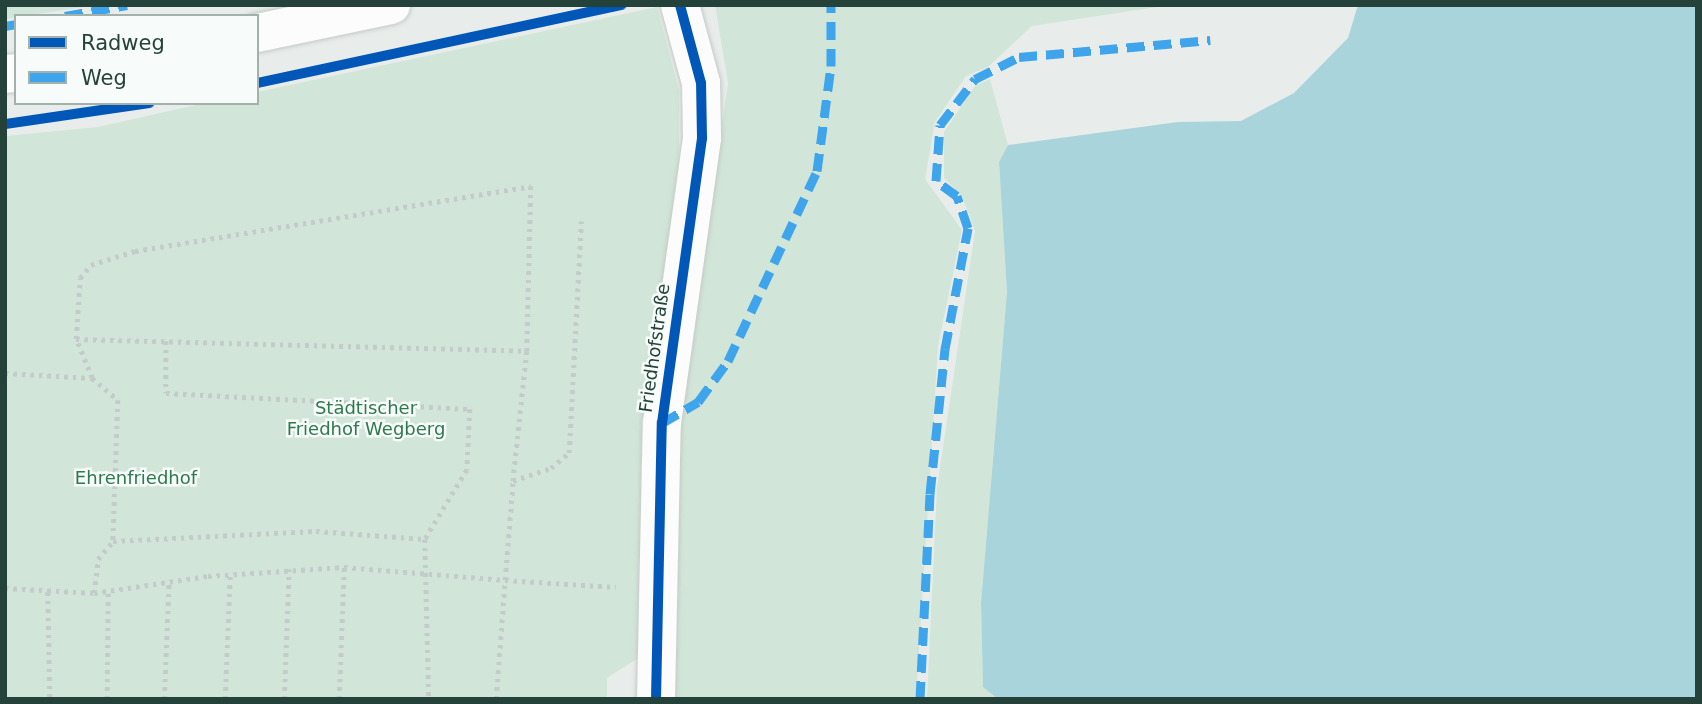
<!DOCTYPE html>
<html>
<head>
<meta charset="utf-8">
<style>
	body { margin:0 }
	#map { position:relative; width:1702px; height:704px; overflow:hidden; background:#e8edeb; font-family:"DejaVu Sans",sans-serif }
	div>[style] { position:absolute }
	.green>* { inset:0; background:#d1e6d8 }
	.water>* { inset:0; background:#a9d4db }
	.path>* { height:4.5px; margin-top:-2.25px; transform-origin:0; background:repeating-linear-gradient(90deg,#c3ccca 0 3.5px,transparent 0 8.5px) }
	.roads { filter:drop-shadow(0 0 2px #c5cac8) drop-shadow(0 0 2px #c5cac8) }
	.street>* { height:38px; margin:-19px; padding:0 19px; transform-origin:19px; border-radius:19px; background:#fcfcfc }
	.secondary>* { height:38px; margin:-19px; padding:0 19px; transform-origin:19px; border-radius:19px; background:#fcfcfc }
	.quiet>* { height:9px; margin-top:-4.5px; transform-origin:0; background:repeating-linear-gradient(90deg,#3ea4ec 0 18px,transparent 0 27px) }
	.cycleway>* { height:10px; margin:-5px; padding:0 5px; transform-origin:5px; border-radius:5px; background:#0057b8 }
	span { translate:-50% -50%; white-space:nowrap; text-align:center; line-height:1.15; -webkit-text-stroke:5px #f7fbf9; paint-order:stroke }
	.street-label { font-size:18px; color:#24423a }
	.park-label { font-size:18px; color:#2d7a4b }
	.frame { position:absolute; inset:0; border:7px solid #24423a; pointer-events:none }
	.legend { position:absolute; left:14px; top:14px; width:245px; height:91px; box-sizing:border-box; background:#f7fbf9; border:2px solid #a3b1ad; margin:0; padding:9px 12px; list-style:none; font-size:21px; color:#24423a }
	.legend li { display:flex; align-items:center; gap:14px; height:35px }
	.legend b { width:35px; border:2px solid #a3b1ad }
</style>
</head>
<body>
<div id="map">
	<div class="green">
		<i style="clip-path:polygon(5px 5px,96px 5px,5px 19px)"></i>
		<i style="clip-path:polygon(715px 5px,1170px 5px,1032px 26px,988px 67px,966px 76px,935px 122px,925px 179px,962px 230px,938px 346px,916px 699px,673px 699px,674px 459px,728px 83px)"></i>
		<i style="clip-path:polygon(657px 7px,679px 91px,679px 180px,647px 389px,643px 655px,607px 678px,607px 699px,5px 699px,5px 136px,98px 127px,205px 103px,257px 103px,257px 92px)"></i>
		<i style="clip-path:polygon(990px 79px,1008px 145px,999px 162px,1007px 292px,981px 603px,983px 686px,998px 699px,927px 699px,937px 488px,975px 231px,962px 196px,944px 178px,944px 132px,975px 86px)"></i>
	</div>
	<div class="water">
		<i style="clip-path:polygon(1358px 5px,1697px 5px,1697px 699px,998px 699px,983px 687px,981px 603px,1007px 292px,999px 162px,1008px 145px,1178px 122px,1241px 121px,1294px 93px,1348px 38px)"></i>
	</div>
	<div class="path">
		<i style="left:76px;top:339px;width:451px;rotate:1.5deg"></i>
		<i style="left:166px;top:341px;width:52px;rotate:90deg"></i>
		<i style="left:166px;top:393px;width:304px;rotate:3deg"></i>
		<i style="left:470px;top:409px;width:61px;rotate:92.8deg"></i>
		<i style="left:467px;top:470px;width:81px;rotate:121.3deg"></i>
		<i style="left:5px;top:373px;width:87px;rotate:3.3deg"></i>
		<i style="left:92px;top:378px;width:42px;rotate:-112.3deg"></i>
		<i style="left:76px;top:339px;width:61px;rotate:-86.2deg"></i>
		<i style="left:80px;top:278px;width:17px;rotate:-50deg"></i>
		<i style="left:91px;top:265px;width:46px;rotate:-17.7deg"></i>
		<i style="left:135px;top:251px;width:401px;rotate:-9.3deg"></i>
		<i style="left:531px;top:186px;width:165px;rotate:91.4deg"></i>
		<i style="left:527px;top:351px;width:131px;rotate:96.1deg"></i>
		<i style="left:513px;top:481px;width:40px;rotate:-18.9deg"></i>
		<i style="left:551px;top:468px;width:23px;rotate:-40deg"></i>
		<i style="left:569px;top:453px;width:232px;rotate:-87deg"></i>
		<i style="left:92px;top:378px;width:34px;rotate:40deg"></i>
		<i style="left:118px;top:400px;width:141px;rotate:92deg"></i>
		<i style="left:5px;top:588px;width:89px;rotate:3.2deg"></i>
		<i style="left:94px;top:593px;width:115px;rotate:-8.5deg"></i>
		<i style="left:208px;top:576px;width:136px;rotate:-3.8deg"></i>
		<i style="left:344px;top:567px;width:162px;rotate:4.6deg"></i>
		<i style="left:505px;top:580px;width:99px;rotate:-85.4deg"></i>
		<i style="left:48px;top:592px;width:107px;rotate:88.9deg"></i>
		<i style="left:94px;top:593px;width:34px;rotate:-83deg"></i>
		<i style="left:98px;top:559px;width:23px;rotate:-50deg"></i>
		<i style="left:113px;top:541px;width:203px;rotate:-2.8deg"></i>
		<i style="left:316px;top:531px;width:109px;rotate:4.2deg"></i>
		<i style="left:425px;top:539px;width:160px;rotate:88.6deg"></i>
		<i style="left:107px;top:699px;width:109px;rotate:-89.5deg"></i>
		<i style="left:164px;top:699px;width:117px;rotate:-87.6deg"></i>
		<i style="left:225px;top:699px;width:125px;rotate:-87.7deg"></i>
		<i style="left:284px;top:699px;width:130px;rotate:-87.8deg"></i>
		<i style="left:339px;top:699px;width:132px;rotate:-87.8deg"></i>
		<i style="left:496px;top:699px;width:119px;rotate:-85.7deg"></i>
		<i style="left:505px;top:580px;width:111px;rotate:3.6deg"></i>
	</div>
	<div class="roads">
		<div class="street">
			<i style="left:656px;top:699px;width:276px;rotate:-88.8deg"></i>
			<i style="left:662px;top:423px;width:288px;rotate:-82deg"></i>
			<i style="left:702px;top:138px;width:55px;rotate:-91deg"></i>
			<i style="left:701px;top:83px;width:81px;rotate:-105.1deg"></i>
		</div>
		<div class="secondary">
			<i style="left:257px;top:33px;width:137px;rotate:-11.8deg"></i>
			<i style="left:5px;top:74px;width:11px;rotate:-5deg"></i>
		</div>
	</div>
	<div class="quiet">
		<i style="left:65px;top:16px;width:63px;rotate:-10.1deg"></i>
		<i style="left:5px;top:26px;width:11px;rotate:-10deg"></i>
		<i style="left:662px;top:423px;width:42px;rotate:-30.3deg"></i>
		<i style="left:698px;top:402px;width:51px;rotate:-53.8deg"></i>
		<i style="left:728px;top:361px;width:210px;rotate:-64.9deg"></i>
		<i style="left:817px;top:171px;width:106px;rotate:-82.4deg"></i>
		<i style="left:831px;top:66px;width:61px;rotate:-90deg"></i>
		<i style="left:920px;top:699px;width:205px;rotate:-87.2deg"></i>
		<i style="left:930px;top:494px;width:146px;rotate:-84.1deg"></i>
		<i style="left:945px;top:349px;width:123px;rotate:-79.2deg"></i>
		<i style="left:968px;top:228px;width:34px;rotate:-109deg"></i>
		<i style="left:957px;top:196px;width:26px;rotate:-144deg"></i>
		<i style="left:936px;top:181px;width:56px;rotate:-85.9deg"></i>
		<i style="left:940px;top:125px;width:58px;rotate:-52.7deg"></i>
		<i style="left:975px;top:79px;width:49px;rotate:-26.6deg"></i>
		<i style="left:1019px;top:57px;width:192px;rotate:-5.1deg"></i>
	</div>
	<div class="cycleway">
		<i style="left:257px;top:83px;width:373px;rotate:-12.1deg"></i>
		<i style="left:5px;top:124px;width:146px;rotate:-8.3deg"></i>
		<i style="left:656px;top:699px;width:276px;rotate:-88.8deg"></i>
		<i style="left:662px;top:423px;width:288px;rotate:-82deg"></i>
		<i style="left:702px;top:138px;width:55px;rotate:-91deg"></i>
		<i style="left:701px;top:83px;width:81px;rotate:-105.1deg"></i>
	</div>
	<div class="street-label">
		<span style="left:655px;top:348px;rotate:-82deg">Friedhofstraße</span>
	</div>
	<div class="park-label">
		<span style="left:366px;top:419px">Städtischer<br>Friedhof Wegberg</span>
		<span style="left:136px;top:478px">Ehrenfriedhof</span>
	</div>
	<div class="frame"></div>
	<ul class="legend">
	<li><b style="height:9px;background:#0057b8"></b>Radweg</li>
	<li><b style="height:9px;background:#3ea4ec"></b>Weg</li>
	</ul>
</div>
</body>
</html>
